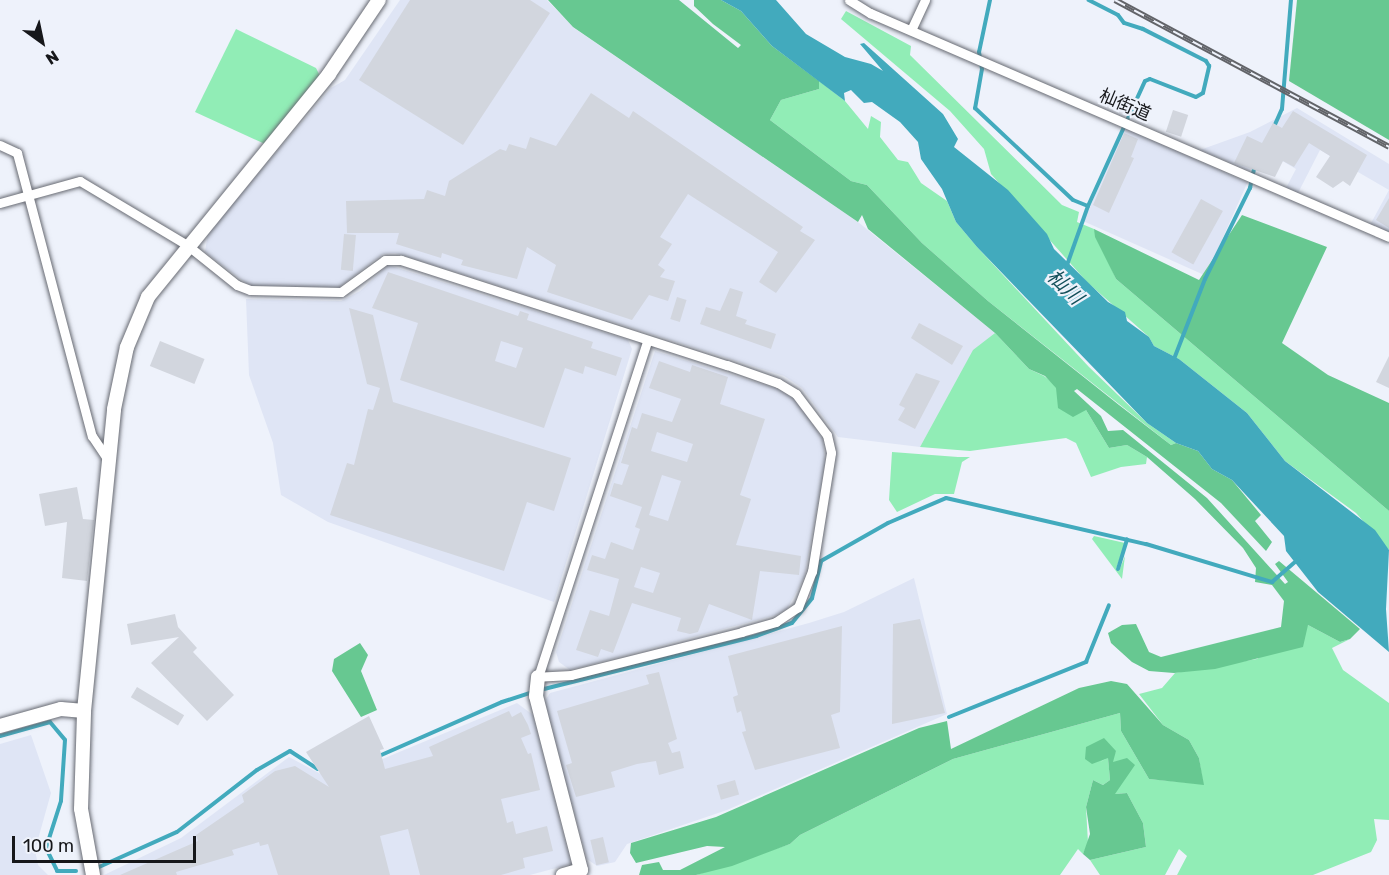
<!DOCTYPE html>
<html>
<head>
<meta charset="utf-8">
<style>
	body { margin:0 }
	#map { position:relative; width:1389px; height:875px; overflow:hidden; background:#eef2fb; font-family:Rubik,"Noto Sans JP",sans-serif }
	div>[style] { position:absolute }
	.built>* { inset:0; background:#dfe5f5; transform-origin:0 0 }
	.green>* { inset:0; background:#91edb6 }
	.forest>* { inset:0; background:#67c891 }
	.water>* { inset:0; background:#42aabd }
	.stream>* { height:4px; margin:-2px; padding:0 2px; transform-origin:2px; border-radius:2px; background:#42aabd }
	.building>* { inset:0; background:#d2d6de; transform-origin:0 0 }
	.roads { filter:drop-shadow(0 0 2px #676a72) drop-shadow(0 0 2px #676a72) }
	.street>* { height:9px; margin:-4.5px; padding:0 4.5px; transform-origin:4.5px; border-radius:4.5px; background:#fff }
	.secondary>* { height:14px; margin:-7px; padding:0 7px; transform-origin:7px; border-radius:7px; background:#fff }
	.rail>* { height:6px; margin-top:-3px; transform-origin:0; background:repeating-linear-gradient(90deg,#eef2fb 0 11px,#626469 0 22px); box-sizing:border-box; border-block:2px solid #626469 }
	span { translate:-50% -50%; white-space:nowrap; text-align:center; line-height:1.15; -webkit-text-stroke:4.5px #eef2fb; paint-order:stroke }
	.street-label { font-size:18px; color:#16171a }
	.water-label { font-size:20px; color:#124e59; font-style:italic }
	.north { position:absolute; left:12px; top:12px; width:60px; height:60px; -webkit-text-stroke:4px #eef2fb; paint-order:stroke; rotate:147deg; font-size:16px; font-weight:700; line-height:24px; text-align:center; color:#16171a }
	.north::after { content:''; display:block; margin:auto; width:21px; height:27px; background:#16171a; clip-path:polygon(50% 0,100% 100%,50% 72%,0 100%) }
	.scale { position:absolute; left:12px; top:836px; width:184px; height:27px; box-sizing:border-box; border:3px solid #16171a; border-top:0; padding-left:8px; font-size:18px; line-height:21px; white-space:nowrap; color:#16171a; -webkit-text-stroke:4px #eef2fb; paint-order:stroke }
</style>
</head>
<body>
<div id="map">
	<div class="built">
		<i style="clip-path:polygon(400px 0,547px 0,574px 28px,858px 222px,995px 333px,973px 351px,920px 447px,838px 437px,802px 388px,784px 376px,395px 253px,383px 254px,338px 288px,251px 287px,205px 252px,208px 232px,331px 88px,345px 80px)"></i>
		<i style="clip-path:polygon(1297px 108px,1389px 164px,1389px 233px,1370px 225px,1389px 190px,1320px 150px,1298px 193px,1286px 188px,1296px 169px,1260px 148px,1250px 171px,1200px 150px,1250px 132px)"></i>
		<i style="left:1125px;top:128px;width:134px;height:102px;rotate:24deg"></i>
		<i style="clip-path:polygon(388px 265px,628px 340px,632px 349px,554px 602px,328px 522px,281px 495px,273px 443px,249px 375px,246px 299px,341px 301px,360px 291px)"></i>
		<i style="clip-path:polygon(655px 351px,778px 389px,798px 402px,810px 420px,823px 440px,825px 463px,804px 578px,787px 609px,776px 615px,570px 670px,559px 662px,556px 652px)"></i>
		<i style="clip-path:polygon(914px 578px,947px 714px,727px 810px,627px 844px,615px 862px,597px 866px,587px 859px,544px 702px,550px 693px,809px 623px,844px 612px)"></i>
		<i style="clip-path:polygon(517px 703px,533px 715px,571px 864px,530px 875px,104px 875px,181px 838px,289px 757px,332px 780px)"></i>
		<i style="clip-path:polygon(31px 735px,51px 793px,35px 850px,38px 865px,48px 875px,0 875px,0 744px)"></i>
	</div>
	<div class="green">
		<i style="clip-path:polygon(846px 11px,911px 46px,910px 55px,1062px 205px,1079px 212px,1077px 222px,1094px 229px,1116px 279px,1389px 511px,1389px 550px,1356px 513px,1285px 461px,1247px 413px,1179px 359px,1154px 346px,1149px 337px,1087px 282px,991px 174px,984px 149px,950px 111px,841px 19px)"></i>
		<i style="clip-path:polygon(236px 29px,316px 68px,320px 76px,265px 144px,195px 112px)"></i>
		<i style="clip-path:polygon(819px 81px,845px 101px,868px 129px,871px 116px,881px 122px,880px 137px,898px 160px,908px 162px,921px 183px,947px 201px,956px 222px,977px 247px,1089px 367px,1147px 423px,1176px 443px,1171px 445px,988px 301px,922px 243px,867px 185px,851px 181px,770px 120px,781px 100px,819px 89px)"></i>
		<i style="clip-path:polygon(995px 333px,1029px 369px,1044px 376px,1086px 410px,1109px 448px,1127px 445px,1147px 457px,1146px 464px,1121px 467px,1091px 477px,1076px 443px,1066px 438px,970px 451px,920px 447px,973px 350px)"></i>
		<i style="clip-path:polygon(892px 452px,958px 457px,970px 457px,962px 462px,954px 494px,935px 494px,897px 512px,889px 500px)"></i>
		<i style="clip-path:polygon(1094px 536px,1125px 543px,1116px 569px,1119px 571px,1125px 556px,1122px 579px,1092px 539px)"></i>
		<i style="clip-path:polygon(1308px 625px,1340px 642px,1350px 639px,1332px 648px,1343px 670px,1389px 703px,1389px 820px,1374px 819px,1377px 840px,1371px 852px,1313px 875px,1177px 875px,1187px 856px,1179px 849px,1165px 875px,1100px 875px,1090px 860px,1146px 847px,1143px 823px,1127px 793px,1115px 794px,1112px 758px,1116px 751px,1099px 763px,1108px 757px,1110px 780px,1103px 785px,1093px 780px,1086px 807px,1088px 843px,1083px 854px,1078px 849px,1060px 875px,696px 875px,790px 844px,800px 835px,953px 759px,1120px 713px,1121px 731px,1149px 779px,1203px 784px,1199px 758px,1189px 740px,1163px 725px,1139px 694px,1162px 688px,1175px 673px,1257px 659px)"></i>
	</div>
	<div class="forest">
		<i style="clip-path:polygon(548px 0,679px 0,738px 48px,741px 45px,713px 24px,694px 6px,694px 0,721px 0,741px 11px,772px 46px,819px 81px,819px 89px,781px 100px,770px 120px,851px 181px,867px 185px,922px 243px,988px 301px,1119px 405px,1171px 445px,1176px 443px,1198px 451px,1212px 469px,1232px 480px,1261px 515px,1255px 521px,1272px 542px,1266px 551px,1221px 503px,1077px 389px,1074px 391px,1101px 416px,1108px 431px,1123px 430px,1207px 498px,1285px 584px,1288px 582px,1275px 564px,1279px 561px,1360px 629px,1350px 639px,1340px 642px,1308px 625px,1303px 647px,1215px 669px,1174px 673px,1149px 671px,1132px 662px,1111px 643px,1108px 633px,1122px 625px,1136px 624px,1149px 652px,1161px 657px,1281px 627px,1284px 601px,1272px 585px,1255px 582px,1256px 568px,1243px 548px,1195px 499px,1147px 457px,1127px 445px,1109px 448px,1086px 410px,1073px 417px,1058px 408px,1056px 388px,1045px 376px,1029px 369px,995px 333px,868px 229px,862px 215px,858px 222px,573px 27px)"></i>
		<i style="clip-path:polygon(1297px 0,1389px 0,1389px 140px,1289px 81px)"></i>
		<i style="clip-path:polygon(1242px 215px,1327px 247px,1282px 343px,1328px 375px,1389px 403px,1389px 511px,1116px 279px,1095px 237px,1094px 229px,1199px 280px)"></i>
		<i style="clip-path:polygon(360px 643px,368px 655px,361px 671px,377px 710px,361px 717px,332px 671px,334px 659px)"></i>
		<i style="clip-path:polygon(1111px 681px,1127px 684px,1163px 725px,1189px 740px,1199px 758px,1204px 785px,1149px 779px,1121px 731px,1120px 713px,953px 759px,800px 835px,790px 844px,732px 866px,696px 875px,639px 875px,642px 865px,659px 862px,663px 870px,680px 870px,725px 847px,707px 846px,636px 863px,630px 853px,631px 843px,716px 817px,919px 728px,947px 721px,951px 749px,1079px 688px)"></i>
		<i style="clip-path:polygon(1104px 738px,1116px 751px,1113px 762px,1127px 758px,1135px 765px,1115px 794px,1127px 793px,1143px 823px,1146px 847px,1090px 860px,1083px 854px,1090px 834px,1086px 807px,1093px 780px,1103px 785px,1110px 780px,1108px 758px,1092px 764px,1085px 759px,1086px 747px)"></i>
	</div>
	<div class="water">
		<i style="clip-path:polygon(721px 0,776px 0,806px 34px,845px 57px,871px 64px,883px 71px,860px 44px,864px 43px,943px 114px,958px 139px,954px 147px,1008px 190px,1047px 234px,1054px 249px,1108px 302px,1125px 312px,1127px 321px,1149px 337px,1154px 346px,1179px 359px,1247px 413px,1285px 461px,1375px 530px,1389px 550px,1386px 609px,1389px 652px,1318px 592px,1286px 551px,1284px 536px,1232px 480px,1212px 469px,1198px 451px,1176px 443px,1147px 423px,977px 247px,956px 222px,942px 189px,921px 159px,918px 142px,900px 122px,872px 102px,864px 103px,851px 90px,844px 93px,845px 101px,772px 46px,741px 11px)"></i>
	</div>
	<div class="stream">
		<i style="left:990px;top:0;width:53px;rotate:101.9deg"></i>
		<i style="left:979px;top:52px;width:17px;rotate:80deg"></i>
		<i style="left:982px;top:69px;width:40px;rotate:100deg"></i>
		<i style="left:975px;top:108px;width:134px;rotate:43.2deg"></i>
		<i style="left:1073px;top:200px;width:16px;rotate:22deg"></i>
		<i style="left:1273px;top:129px;width:22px;rotate:-66deg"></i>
		<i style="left:1282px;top:109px;width:109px;rotate:-85.3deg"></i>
		<i style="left:1067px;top:265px;width:63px;rotate:-70.4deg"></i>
		<i style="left:1088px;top:206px;width:137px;rotate:-65.5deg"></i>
		<i style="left:1145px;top:81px;width:5px;rotate:-22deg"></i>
		<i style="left:1150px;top:79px;width:49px;rotate:21.4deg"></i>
		<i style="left:1196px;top:97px;width:8px;rotate:-30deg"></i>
		<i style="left:1203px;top:93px;width:28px;rotate:-77deg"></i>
		<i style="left:1209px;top:66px;width:6px;rotate:-121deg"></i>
		<i style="left:1206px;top:61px;width:71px;rotate:-153.1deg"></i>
		<i style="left:1143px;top:29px;width:20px;rotate:-162deg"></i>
		<i style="left:1124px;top:23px;width:10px;rotate:-127deg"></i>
		<i style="left:1118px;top:15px;width:33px;rotate:-153deg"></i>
		<i style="left:1174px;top:359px;width:86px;rotate:-68.8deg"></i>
		<i style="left:1205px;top:279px;width:102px;rotate:-63.7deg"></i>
		<i style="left:1250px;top:188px;width:24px;rotate:-78deg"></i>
		<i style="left:1118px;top:569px;width:31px;rotate:-73deg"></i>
		<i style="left:540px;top:690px;width:223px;rotate:-14deg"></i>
		<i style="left:756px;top:636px;width:38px;rotate:-20deg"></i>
		<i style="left:792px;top:623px;width:32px;rotate:-51deg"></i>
		<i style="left:812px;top:598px;width:38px;rotate:-76deg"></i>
		<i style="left:821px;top:561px;width:77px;rotate:-29.6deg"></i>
		<i style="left:888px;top:523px;width:63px;rotate:-23.3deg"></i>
		<i style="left:946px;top:498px;width:205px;rotate:13deg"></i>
		<i style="left:1146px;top:544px;width:132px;rotate:16.8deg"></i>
		<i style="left:1272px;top:582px;width:35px;rotate:-41deg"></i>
		<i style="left:949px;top:717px;width:148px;rotate:-21.9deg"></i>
		<i style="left:1086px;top:662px;width:61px;rotate:-68deg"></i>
		<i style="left:0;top:736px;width:52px;rotate:-15.6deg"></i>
		<i style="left:50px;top:722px;width:23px;rotate:50deg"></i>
		<i style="left:65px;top:740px;width:61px;rotate:93.8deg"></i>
		<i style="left:61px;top:801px;width:49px;rotate:107.7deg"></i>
		<i style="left:46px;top:848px;width:25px;rotate:64deg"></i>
		<i style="left:57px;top:871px;width:19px"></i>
		<i style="left:379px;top:756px;width:134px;rotate:-23.7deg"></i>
		<i style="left:502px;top:702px;width:32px;rotate:-18deg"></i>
		<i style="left:99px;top:867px;width:85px;rotate:-24.2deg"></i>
		<i style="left:177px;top:832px;width:101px;rotate:-37.8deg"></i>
		<i style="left:257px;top:770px;width:38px;rotate:-30deg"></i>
		<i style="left:290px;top:751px;width:33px;rotate:33deg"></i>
	</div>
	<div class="building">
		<i style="clip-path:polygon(410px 0,530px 0,550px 13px,463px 145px,359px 80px)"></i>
		<i style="clip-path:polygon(591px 93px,629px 118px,633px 111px,803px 227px,800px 231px,815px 240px,776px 293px,759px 282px,778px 252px,688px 194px,660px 237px,672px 244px,658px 265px,665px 270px,660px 277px,675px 281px,668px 301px,649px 295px,632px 320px,547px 292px,556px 265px,527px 247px,517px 279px,461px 265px,463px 260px,442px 253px,441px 258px,396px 244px,399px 233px,347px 233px,346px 201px,424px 199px,427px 190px,445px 196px,449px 181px,500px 149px,506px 151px,509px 144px,526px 149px,530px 137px,556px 146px)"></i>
		<i style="left:1173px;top:110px;width:16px;height:23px;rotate:18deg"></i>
		<i style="clip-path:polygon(1293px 111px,1367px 155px,1350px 186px,1343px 181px,1333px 188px,1316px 177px,1330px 156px,1309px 143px,1294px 167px,1283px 161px,1275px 177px,1234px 163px,1247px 136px,1262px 143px,1273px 123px,1282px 128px)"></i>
		<i style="clip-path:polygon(1124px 133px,1138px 139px,1131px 157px,1134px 158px,1109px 213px,1093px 205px)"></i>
		<i style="clip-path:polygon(1389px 198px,1389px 228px,1376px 220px)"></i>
		<i style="left:1201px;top:199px;width:25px;height:61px;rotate:29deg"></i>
		<i style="left:344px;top:234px;width:12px;height:36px;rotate:5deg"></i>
		<i style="clip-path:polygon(evenodd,388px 272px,518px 316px,520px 311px,529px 314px,527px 320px,593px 342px,591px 348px,622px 358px,616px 376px,585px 366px,583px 374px,565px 368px,544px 428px,400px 380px,418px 323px,372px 308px,388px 272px,501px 341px,523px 348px,516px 368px,495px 361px,501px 341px)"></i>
		<i style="clip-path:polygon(730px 288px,743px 292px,736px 316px,747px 320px,745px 324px,776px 334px,771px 349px,700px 324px,706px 307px,720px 311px)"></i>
		<i style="left:677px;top:297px;width:10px;height:23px;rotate:17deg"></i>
		<i style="clip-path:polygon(349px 308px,373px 315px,393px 402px,571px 458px,554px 511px,527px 502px,504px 571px,330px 515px,347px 463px,354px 465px,368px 409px,373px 410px,380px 388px,367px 384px)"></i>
		<i style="clip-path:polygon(919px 323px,963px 346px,952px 365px,911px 338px)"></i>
		<i style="left:160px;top:341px;width:48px;height:27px;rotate:22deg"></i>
		<i style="clip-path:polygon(1389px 356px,1389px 388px,1376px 382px)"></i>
		<i style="clip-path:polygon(evenodd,659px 361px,690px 372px,692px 365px,728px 377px,720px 404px,765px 419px,740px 495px,751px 499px,736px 545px,801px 556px,799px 575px,760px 571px,752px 620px,709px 604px,698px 632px,690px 634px,677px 631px,681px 618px,632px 603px,613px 653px,601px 649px,598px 657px,576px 650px,590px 610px,609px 616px,619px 579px,587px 570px,592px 555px,605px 559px,611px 542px,633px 550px,640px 529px,635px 527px,642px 507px,610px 496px,614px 483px,622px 485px,629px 465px,621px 463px,632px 427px,637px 429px,642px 413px,672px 422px,681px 399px,649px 388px,659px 361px,657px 432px,693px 444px,687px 462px,651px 451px,657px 432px,659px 361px,662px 475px,681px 481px,668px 521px,649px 515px,662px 475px,659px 361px,641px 567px,660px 573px,653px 593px,634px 587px,641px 567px)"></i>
		<i style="clip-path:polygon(916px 373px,940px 381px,915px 429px,898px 420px,905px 408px,899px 405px)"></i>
		<i style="clip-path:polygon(77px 487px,83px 519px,94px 520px,87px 581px,62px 578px,67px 522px,45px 526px,39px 494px)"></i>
		<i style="clip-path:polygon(175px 614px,178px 627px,197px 648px,193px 652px,234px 695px,207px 721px,151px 663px,179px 637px,131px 645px,127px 624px)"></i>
		<i style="clip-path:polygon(920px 619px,945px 713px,892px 724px,893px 624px)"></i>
		<i style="clip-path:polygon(842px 626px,840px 712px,831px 715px,840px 748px,755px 770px,742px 732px,746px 731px,741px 711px,737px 713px,733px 697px,738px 695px,728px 656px)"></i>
		<i style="clip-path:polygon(659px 672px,677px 739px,668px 743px,672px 753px,680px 751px,684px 768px,659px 775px,656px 761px,637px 764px,611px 772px,615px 787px,576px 797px,566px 765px,572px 763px,557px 711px,649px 684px,646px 675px)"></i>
		<i style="left:137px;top:687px;width:55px;height:12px;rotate:31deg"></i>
		<i style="clip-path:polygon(509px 711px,512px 717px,521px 712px,528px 725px,531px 734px,521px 738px,528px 754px,531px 753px,540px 790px,501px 799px,507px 823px,513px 821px,516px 834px,547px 826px,553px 851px,523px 858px,525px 868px,501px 875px,420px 875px,408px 829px,380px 836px,390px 875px,278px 875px,268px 844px,260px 846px,259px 842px,232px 850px,234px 855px,176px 872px,177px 875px,120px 875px,198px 841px,196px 835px,244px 802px,242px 795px,275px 771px,295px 766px,329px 787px,306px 752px,369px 716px,384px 749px,380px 750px,385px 769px,433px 756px,429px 747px)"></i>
		<i style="left:735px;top:780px;width:15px;height:19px;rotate:74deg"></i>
		<i style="left:603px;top:837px;width:26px;height:13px;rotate:77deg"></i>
	</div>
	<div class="roads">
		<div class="street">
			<i style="left:849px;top:0;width:25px;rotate:32deg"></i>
			<i style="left:870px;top:13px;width:565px;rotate:23.34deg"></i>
			<i style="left:912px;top:28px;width:31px;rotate:-65deg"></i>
			<i style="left:0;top:145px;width:19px;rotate:25deg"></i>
			<i style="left:17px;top:153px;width:293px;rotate:75.2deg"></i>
			<i style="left:92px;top:436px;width:30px;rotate:56deg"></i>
			<i style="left:0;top:203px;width:83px;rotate:-15.4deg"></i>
			<i style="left:80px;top:181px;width:125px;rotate:30.9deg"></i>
			<i style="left:187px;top:245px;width:64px;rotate:38.7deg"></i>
			<i style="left:237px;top:285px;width:14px;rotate:21deg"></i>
			<i style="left:250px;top:290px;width:91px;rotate:1.3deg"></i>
			<i style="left:341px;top:292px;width:54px;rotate:-36deg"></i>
			<i style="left:385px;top:260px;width:16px"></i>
			<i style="left:401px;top:260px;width:342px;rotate:17.9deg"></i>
			<i style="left:727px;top:365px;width:54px;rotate:19.4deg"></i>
			<i style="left:778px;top:383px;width:21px;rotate:31deg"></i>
			<i style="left:796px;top:394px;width:51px;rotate:52.9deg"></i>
			<i style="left:827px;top:435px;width:18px;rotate:77deg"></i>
			<i style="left:831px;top:453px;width:120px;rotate:99.1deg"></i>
			<i style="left:812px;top:571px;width:39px;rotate:111deg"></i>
			<i style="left:798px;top:607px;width:27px;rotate:146deg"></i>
			<i style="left:776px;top:622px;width:35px;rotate:164deg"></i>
			<i style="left:742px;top:632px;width:176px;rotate:165.9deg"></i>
			<i style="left:571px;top:675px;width:33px;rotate:177deg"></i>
			<i style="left:538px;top:677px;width:353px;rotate:-72deg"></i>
		</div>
		<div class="secondary">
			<i style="left:538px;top:677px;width:19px;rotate:96deg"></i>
			<i style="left:536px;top:696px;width:180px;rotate:75.5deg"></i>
			<i style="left:581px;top:870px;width:19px;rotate:164deg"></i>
			<i style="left:0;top:726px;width:63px;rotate:-15.6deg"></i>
			<i style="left:61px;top:709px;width:23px;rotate:5deg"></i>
			<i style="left:93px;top:875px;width:67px;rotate:-100.3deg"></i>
			<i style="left:81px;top:809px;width:98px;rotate:-88.2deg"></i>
			<i style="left:84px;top:711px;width:303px;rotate:-84.3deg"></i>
			<i style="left:114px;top:409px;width:63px;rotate:-78.2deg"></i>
			<i style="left:127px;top:347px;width:54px;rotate:-67.2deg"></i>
			<i style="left:148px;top:297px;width:287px;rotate:-50.9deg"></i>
			<i style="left:329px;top:74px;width:89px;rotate:-56deg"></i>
		</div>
	</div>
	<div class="rail">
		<i style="left:1115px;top:0;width:311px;rotate:28.2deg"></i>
	</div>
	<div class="street-label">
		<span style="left:1125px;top:105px;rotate:23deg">杣街道</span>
	</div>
	<div class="water-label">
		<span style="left:1065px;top:287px;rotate:44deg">杣川</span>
	</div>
	<div class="north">N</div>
	<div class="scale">100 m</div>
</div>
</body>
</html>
